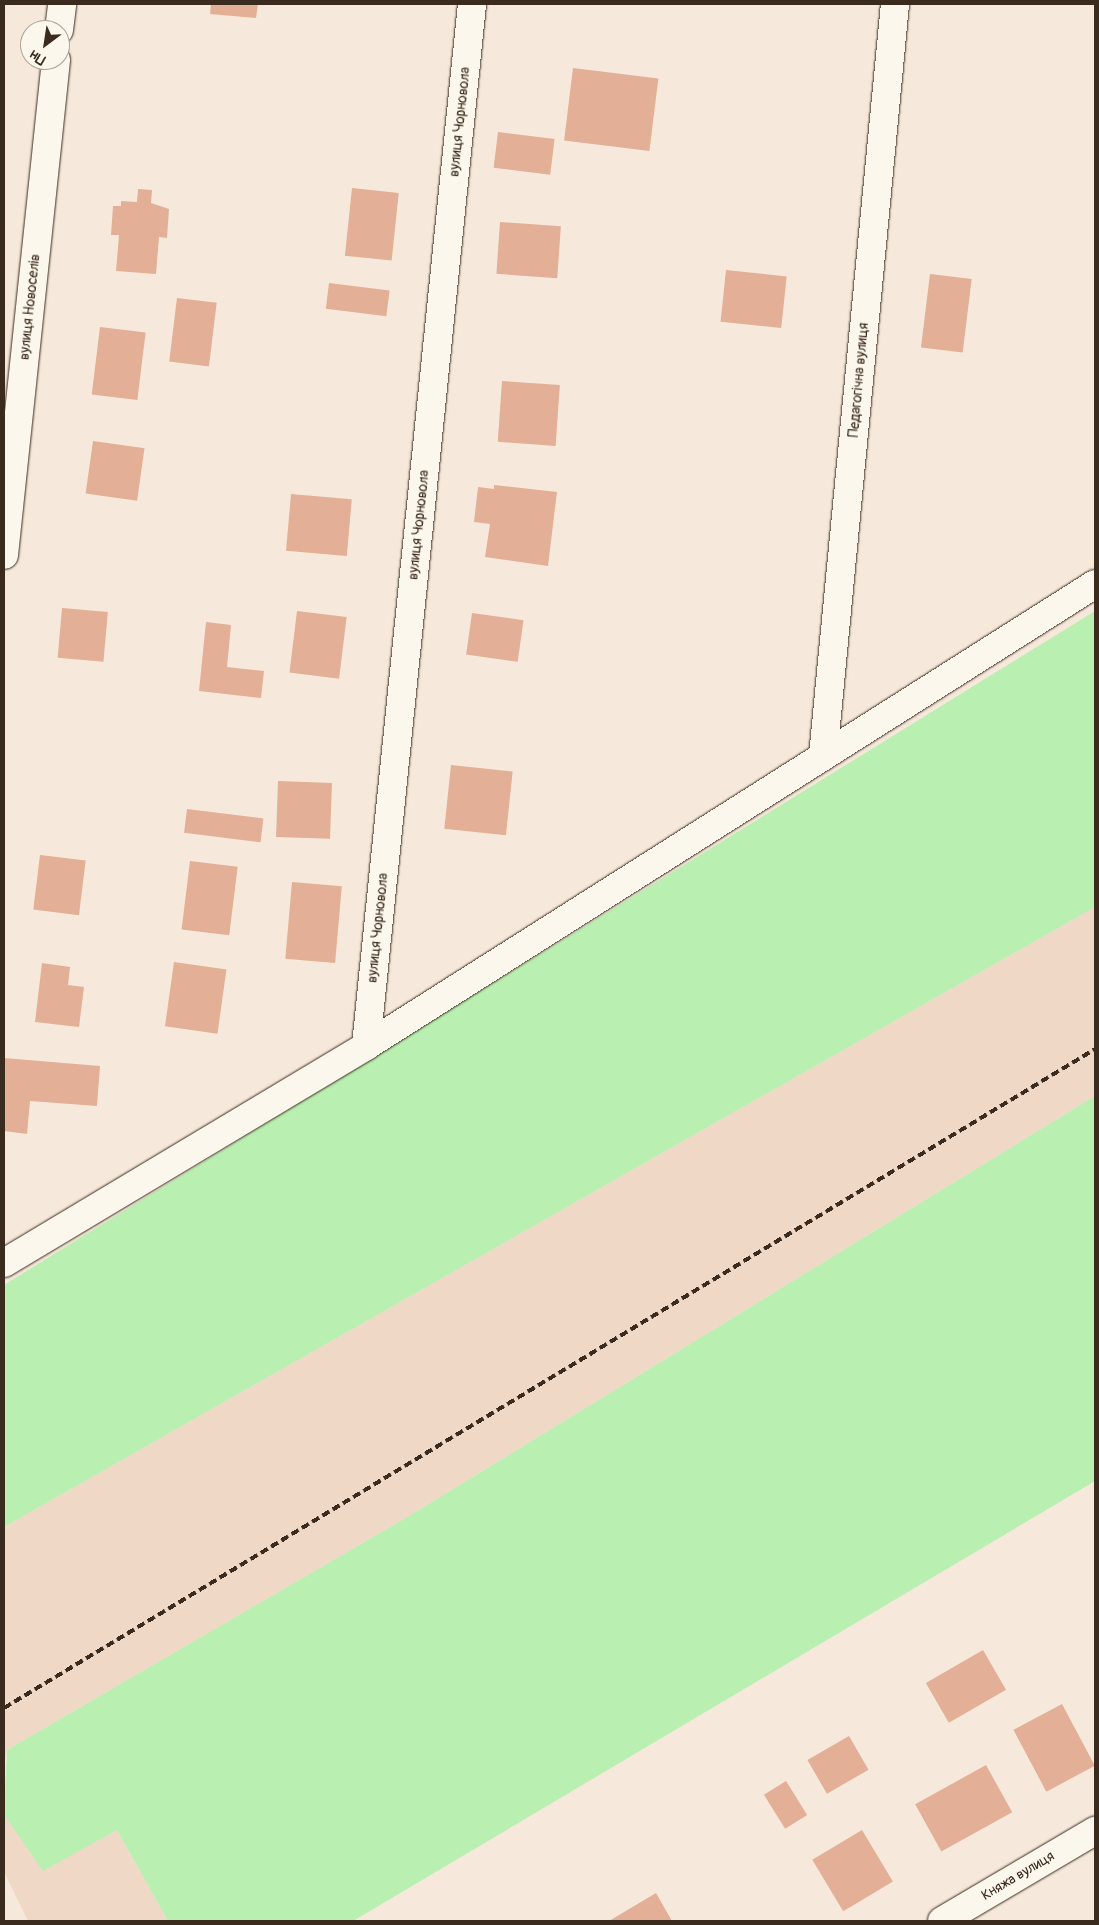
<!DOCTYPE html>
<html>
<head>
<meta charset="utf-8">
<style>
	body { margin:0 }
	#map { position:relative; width:1099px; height:1925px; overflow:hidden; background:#f6e9db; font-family:Pangolin,sans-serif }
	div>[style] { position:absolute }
	.built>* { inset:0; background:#f0d8c6 }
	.green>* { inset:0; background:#b9efb1 }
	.building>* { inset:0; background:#e3af96; transform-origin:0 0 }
	.roads { filter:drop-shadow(0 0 1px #3b2a1e) drop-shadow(0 0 1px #3b2a1e) }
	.street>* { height:28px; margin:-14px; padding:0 14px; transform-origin:14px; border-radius:14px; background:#fbf7ec }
	.rail>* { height:4px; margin-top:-2px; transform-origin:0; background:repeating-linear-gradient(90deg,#3b2a1e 0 8px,transparent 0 12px) }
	span { translate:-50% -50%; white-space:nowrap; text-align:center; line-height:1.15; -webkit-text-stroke:5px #fbf7ec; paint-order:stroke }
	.street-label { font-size:14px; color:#3b2a1e }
	.frame { position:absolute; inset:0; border:5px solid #3b2a1e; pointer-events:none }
	.north { position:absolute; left:20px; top:20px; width:50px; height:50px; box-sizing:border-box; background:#fbf7ec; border:1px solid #aea59a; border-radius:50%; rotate:211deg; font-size:14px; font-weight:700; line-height:20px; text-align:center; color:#3b2a1e }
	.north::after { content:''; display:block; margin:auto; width:18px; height:22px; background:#3b2a1e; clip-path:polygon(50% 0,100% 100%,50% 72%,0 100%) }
</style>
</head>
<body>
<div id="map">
	<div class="built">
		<i style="clip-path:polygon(1095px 907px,1095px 1096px,409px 1516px,7px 1750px,4px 1766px,4px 1527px)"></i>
		<i style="clip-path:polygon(4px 1815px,43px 1870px,117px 1830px,168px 1921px,28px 1921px,4px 1872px)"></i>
	</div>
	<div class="green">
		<i style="clip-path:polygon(1095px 611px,1095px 907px,4px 1527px,4px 1285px)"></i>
		<i style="clip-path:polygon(1095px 1096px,1095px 1481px,353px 1921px,168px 1921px,117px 1830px,43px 1871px,4px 1815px,7px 1750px,409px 1516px)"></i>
	</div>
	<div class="building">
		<i style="clip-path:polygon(211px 4px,258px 4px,256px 18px,210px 14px)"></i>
		<i style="left:573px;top:68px;width:86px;height:73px;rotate:7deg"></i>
		<i style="left:498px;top:132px;width:57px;height:36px;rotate:7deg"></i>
		<i style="left:352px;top:188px;width:47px;height:68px;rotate:6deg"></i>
		<i style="clip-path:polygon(138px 189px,152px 190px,151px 203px,169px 209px,167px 238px,159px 237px,156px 274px,116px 271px,119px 235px,111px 235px,113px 206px,121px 206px,121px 201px,137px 202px)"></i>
		<i style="left:500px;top:222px;width:61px;height:52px;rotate:4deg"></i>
		<i style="left:726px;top:270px;width:61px;height:52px;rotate:6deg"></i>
		<i style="left:930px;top:274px;width:42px;height:74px;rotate:7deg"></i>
		<i style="left:329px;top:283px;width:61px;height:26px;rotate:7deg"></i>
		<i style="left:177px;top:298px;width:40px;height:64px;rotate:7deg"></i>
		<i style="left:100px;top:327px;width:46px;height:68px;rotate:7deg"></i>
		<i style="left:502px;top:381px;width:58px;height:61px;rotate:4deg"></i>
		<i style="left:93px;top:441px;width:52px;height:53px;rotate:8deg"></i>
		<i style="clip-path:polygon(494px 485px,557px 492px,548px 566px,485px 557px,490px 524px,474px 522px,478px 487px,494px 489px)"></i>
		<i style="left:291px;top:494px;width:61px;height:57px;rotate:5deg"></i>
		<i style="left:62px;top:608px;width:46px;height:50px;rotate:5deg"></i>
		<i style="left:297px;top:611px;width:50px;height:62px;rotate:7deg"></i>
		<i style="left:472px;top:613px;width:52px;height:42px;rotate:8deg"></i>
		<i style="clip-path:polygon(206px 622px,231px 625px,227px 667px,264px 671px,261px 698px,199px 691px)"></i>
		<i style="left:451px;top:765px;width:62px;height:64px;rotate:6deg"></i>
		<i style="left:278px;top:781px;width:54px;height:56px;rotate:2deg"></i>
		<i style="left:187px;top:809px;width:77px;height:24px;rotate:7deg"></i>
		<i style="left:40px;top:855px;width:46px;height:55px;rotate:7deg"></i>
		<i style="left:190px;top:861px;width:48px;height:69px;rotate:7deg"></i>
		<i style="left:292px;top:882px;width:50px;height:77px;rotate:5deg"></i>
		<i style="left:174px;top:962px;width:53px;height:65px;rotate:8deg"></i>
		<i style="clip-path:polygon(42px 963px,70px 967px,68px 985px,84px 987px,79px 1027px,35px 1022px)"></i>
		<i style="clip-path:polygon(4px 1058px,100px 1066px,97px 1106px,30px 1101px,27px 1134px,4px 1131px)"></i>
		<i style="left:983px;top:1650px;width:46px;height:66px;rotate:60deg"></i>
		<i style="left:1062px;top:1704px;width:70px;height:55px;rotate:62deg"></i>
		<i style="left:849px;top:1736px;width:39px;height:48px;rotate:60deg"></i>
		<i style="left:986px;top:1765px;width:54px;height:81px;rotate:61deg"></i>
		<i style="left:786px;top:1781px;width:40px;height:26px;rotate:58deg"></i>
		<i style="left:862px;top:1830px;width:60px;height:58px;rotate:59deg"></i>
		<i style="clip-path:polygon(656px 1893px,672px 1921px,609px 1921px)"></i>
	</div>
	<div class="roads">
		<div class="street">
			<i style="left:59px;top:30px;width:26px;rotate:-83deg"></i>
			<i style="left:4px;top:555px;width:498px;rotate:-84deg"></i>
			<i style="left:823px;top:756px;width:755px;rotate:-84.53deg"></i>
			<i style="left:366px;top:1046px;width:1047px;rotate:-84.19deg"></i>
			<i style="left:4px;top:1263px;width:422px;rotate:-30.9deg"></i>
			<i style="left:366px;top:1046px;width:863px;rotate:-32.36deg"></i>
			<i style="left:942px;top:1921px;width:178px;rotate:-30.5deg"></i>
		</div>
	</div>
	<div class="rail">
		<i style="left:4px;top:1708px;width:1275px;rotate:-31.13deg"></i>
	</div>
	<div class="street-label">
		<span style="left:460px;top:122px;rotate:-84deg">вулиця Чорновола</span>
		<span style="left:30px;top:307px;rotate:-84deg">вулиця Новоселів</span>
		<span style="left:859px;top:380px;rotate:-85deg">Педагогічна вулиця</span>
		<span style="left:419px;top:525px;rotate:-84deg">вулиця Чорновола</span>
		<span style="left:378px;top:928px;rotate:-84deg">вулиця Чорновола</span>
		<span style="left:1018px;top:1876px;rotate:-31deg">Княжа вулиця</span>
	</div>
	<div class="frame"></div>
	<div class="north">Пн</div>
</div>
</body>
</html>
